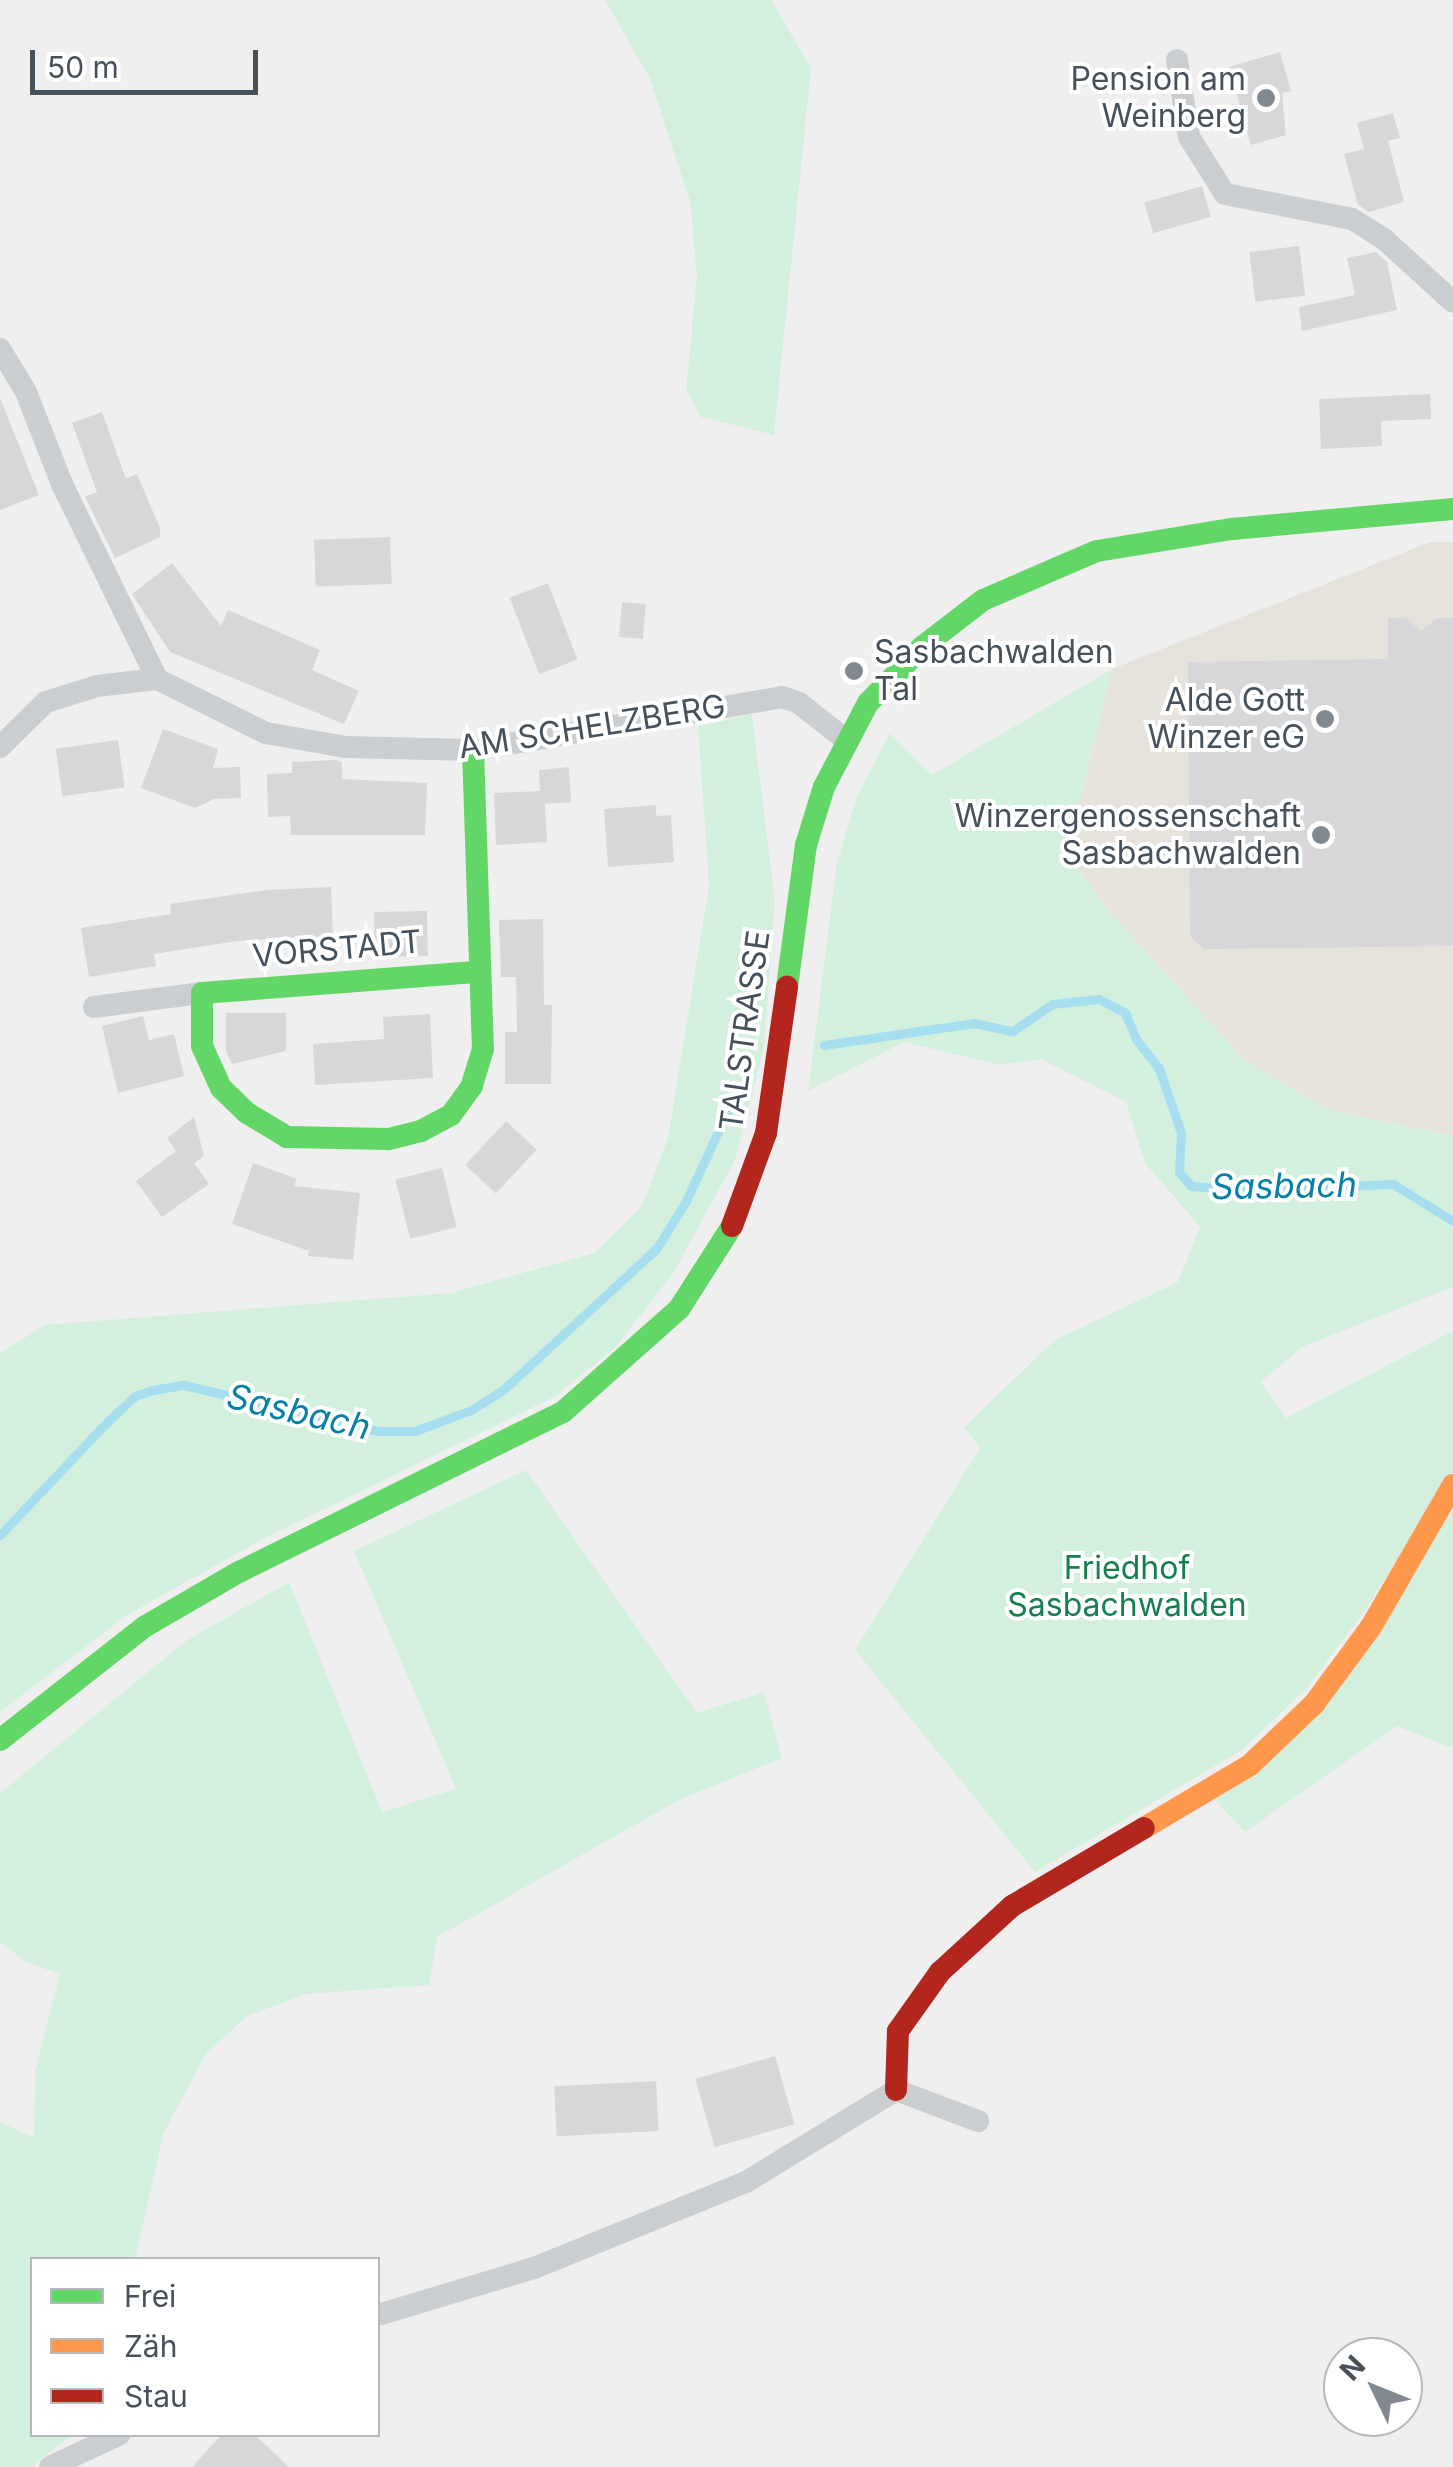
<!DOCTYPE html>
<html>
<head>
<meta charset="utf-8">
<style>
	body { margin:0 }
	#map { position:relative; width:1453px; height:2467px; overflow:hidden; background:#f0efef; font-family:Inter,sans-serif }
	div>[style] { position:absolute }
	.commercial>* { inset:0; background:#e5e3dc }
	.green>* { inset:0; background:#d3f0de }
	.stream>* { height:9px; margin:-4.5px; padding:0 4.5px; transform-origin:4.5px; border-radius:4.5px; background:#a6deef }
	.building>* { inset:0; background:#d7d7d9; transform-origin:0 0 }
	.street>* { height:22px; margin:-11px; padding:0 11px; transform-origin:11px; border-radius:11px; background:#cbced0 }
	.fast>* { height:22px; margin:-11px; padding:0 11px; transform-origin:11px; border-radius:11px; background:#63d668 }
	.slow>* { height:22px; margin:-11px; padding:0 11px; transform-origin:11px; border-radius:11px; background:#ff974d }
	.jam>* { height:22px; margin:-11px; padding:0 11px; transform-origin:11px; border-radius:11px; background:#b3261e }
	.dots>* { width:28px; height:28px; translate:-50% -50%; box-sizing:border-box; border:5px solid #fff; border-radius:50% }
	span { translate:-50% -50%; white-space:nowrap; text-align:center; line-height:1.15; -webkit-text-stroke:8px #fff; paint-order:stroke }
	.poi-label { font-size:32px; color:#46515c }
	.right { translate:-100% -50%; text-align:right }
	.left { translate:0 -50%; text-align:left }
	.street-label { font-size:32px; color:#46515c }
	.park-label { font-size:32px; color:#14804d }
	.water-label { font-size:35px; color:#0880a5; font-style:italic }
	.legend { position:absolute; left:30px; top:2257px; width:350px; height:180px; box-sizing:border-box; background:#fff; border:2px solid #b5b9be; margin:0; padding:12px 18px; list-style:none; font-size:30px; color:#46515c }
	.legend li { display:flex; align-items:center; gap:20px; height:50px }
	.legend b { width:50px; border:2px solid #b5b9be }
	.north { position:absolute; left:1323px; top:2337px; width:100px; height:100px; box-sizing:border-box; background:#fff; border:2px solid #b5b9be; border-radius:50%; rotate:313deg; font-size:28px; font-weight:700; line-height:40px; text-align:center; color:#46515c }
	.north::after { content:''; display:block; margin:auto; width:35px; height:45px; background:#82888f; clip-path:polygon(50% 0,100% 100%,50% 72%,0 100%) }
	.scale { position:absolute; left:30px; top:50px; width:228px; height:45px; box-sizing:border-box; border:5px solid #46515c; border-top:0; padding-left:12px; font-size:30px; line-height:35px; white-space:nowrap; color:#46515c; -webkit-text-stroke:8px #fff; paint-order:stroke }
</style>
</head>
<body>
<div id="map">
	<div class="commercial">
		<i style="clip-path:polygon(1430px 542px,1453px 542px,1453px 1136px,1328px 1110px,1244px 1060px,1108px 910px,1067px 853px,1112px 669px)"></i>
	</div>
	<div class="green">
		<i style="clip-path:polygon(605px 0,771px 0,811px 68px,774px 435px,701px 417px,686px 389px,697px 276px,690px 201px,650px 79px)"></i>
		<i style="clip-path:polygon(1112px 669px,1067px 853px,1108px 910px,1244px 1060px,1328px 1110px,1453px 1136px,1453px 1287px,1302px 1347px,1261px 1382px,1286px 1418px,1453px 1331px,1453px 1472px,1364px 1612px,1307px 1688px,1242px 1750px,1035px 1872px,855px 1650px,980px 1448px,964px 1427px,1055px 1340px,1178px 1282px,1200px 1227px,1145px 1163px,1126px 1102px,1040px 1059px,1000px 1065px,904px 1042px,808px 1091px,837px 863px,857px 796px,890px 733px,932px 775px)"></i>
		<i style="clip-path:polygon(752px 714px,775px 903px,764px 1047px,735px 1160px,674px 1272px,614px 1349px,554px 1397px,261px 1540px,127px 1615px,0 1712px,0 1353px,45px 1325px,451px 1293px,594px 1253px,642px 1206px,668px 1138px,709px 886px,698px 726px)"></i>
		<i style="clip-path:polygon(526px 1470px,697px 1713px,764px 1692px,782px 1758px,681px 1799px,437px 1937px,429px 1985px,306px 1994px,247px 2016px,206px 2054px,164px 2132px,135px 2259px,32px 2260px,32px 2434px,72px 2435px,31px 2467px,0 2467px,0 2122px,34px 2138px,35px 2072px,60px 1974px,26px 1962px,0 1942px,0 1793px,187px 1640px,289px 1582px,382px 1812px,456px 1789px,354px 1551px)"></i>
		<i style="clip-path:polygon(1453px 1510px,1453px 1749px,1397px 1726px,1245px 1832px,1214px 1799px,1287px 1746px)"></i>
	</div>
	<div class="stream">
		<i style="left:824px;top:1045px;width:152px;rotate:-8.3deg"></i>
		<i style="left:974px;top:1023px;width:40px;rotate:12deg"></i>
		<i style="left:1013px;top:1031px;width:47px;rotate:-34.7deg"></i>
		<i style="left:1052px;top:1004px;width:47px;rotate:-6.1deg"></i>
		<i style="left:1099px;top:999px;width:30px;rotate:28deg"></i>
		<i style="left:1125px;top:1013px;width:28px;rotate:67deg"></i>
		<i style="left:1136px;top:1039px;width:37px;rotate:52deg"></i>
		<i style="left:1159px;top:1068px;width:69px;rotate:71.3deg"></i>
		<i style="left:1181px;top:1133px;width:39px;rotate:93deg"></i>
		<i style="left:1179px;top:1172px;width:18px;rotate:49deg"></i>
		<i style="left:1191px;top:1186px;width:53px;rotate:4.3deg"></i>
		<i style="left:1244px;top:1190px;width:149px;rotate:-2.3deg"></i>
		<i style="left:1393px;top:1184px;width:70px;rotate:31.7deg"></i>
		<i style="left:0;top:1535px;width:151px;rotate:-46.6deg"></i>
		<i style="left:104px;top:1425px;width:42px;rotate:-43.1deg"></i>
		<i style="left:135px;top:1396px;width:18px;rotate:-19deg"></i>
		<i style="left:152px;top:1390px;width:32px;rotate:-9deg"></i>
		<i style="left:184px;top:1385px;width:199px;rotate:13.3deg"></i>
		<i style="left:378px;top:1431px;width:37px"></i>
		<i style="left:415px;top:1431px;width:60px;rotate:-20.6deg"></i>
		<i style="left:471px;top:1410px;width:36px;rotate:-32deg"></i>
		<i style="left:502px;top:1391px;width:211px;rotate:-42.7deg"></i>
		<i style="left:657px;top:1248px;width:55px;rotate:-58.3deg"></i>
		<i style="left:686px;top:1201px;width:100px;rotate:-65.2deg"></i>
		<i style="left:728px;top:1110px;width:23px;rotate:-50deg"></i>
	</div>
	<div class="building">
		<i style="clip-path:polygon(1280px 52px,1291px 91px,1282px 93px,1286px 135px,1251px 145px,1229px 67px)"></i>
		<i style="clip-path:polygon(1393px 113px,1400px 138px,1388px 141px,1404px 202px,1369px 212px,1358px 205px,1344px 154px,1364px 149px,1357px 123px)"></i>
		<i style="left:1202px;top:186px;width:32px;height:60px;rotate:74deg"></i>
		<i style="left:1299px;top:246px;width:50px;height:50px;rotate:83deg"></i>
		<i style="clip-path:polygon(1376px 252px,1387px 262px,1397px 310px,1302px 331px,1299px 307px,1355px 295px,1347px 258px)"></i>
		<i style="clip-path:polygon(1430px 394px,1431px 419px,1381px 421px,1382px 446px,1321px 449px,1319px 399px)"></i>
		<i style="clip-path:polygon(0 398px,39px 495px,0 510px)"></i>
		<i style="clip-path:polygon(102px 412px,126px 479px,137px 474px,160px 528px,160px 537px,115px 558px,85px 497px,97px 492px,72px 423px)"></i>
		<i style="left:390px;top:537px;width:47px;height:76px;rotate:88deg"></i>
		<i style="clip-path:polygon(172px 563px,221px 626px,228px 610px,320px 650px,312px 670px,359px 691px,344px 724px,170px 652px,132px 594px)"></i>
		<i style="left:548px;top:583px;width:82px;height:41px;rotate:69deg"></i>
		<i style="left:622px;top:602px;width:24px;height:35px;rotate:5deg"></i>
		<i style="clip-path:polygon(1388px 618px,1406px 618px,1421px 631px,1437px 618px,1453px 618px,1453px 946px,1204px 949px,1190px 936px,1188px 662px,1388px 659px)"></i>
		<i style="clip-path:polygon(163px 729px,218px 749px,213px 768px,240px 767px,241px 798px,214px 799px,195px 808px,141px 788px)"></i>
		<i style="left:118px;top:740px;width:48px;height:63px;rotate:82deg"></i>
		<i style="clip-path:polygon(335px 760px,342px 762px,342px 779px,427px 783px,425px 835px,291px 835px,290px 816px,268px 817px,267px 774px,292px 773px,292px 762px)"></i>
		<i style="clip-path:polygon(569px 767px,571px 802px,545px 804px,547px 842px,496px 845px,494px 793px,540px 791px,539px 770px)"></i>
		<i style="clip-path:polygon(656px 805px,656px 816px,671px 815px,674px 862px,608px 867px,604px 809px)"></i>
		<i style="clip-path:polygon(331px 887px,333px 936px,237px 941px,154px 954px,156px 966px,89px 977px,81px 928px,171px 914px,170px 904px,267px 890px)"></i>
		<i style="left:427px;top:911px;width:45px;height:53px;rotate:89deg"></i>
		<i style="clip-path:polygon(543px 919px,544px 1005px,552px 1005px,551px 1084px,505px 1084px,505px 1032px,517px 1032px,516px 977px,501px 977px,499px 920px)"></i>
		<i style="clip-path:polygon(226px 1013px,286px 1013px,286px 1051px,232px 1064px,226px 1051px)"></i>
		<i style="clip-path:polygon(430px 1014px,433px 1078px,315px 1085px,313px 1044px,384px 1039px,383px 1017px)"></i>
		<i style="clip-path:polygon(143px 1016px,149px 1040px,174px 1034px,184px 1076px,118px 1093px,102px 1026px)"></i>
		<i style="clip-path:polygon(194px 1117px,204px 1156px,194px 1163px,209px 1184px,162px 1217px,136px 1181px,176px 1151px,167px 1138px)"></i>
		<i style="left:506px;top:1121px;width:42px;height:60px;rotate:43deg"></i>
		<i style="clip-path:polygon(253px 1163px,297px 1179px,294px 1186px,360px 1193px,353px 1260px,308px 1256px,309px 1251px,232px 1224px)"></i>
		<i style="left:442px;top:1168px;width:61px;height:48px;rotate:76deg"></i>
		<i style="left:775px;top:2056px;width:71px;height:83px;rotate:74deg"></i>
		<i style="left:656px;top:2081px;width:50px;height:102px;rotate:87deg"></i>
		<i style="clip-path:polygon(222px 2434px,254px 2434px,289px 2467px,192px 2467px)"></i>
	</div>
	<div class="street">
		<i style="left:1177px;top:60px;width:78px;rotate:81.1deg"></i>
		<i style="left:1189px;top:137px;width:67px;rotate:57.7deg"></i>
		<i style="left:1225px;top:194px;width:129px;rotate:11.1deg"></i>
		<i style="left:1352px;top:219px;width:38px;rotate:32deg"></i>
		<i style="left:1384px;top:239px;width:93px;rotate:42.4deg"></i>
		<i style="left:0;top:349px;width:50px;rotate:58.8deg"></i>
		<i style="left:26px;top:392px;width:99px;rotate:68.6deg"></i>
		<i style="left:62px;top:484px;width:217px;rotate:64deg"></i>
		<i style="left:0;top:747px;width:64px;rotate:-44.4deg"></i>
		<i style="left:46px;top:702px;width:53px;rotate:-17.4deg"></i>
		<i style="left:97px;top:686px;width:60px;rotate:-6.7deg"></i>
		<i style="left:157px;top:679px;width:122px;rotate:26.4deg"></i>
		<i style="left:266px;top:733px;width:80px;rotate:10deg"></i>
		<i style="left:345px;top:747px;width:128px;rotate:1.3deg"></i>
		<i style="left:473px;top:750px;width:314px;rotate:-9.7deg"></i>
		<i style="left:782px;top:697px;width:18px;rotate:19deg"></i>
		<i style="left:799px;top:703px;width:60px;rotate:38.2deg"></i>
		<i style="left:94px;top:1007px;width:109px;rotate:-7.4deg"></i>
		<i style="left:378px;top:2315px;width:163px;rotate:-16.8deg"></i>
		<i style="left:534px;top:2268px;width:229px;rotate:-22.1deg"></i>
		<i style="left:746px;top:2182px;width:176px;rotate:-31.5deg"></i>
		<i style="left:896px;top:2090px;width:88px;rotate:20.7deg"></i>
		<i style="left:50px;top:2467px;width:77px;rotate:-25.2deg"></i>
	</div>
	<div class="fast">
		<i style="left:473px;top:750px;width:299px;rotate:88.1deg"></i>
		<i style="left:483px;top:1049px;width:39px;rotate:107deg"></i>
		<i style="left:472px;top:1086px;width:36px;rotate:126deg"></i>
		<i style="left:451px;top:1115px;width:34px;rotate:152deg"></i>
		<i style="left:421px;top:1131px;width:34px;rotate:166deg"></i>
		<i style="left:388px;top:1139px;width:101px;rotate:-178.9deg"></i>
		<i style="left:287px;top:1137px;width:47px;rotate:-149deg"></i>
		<i style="left:247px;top:1113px;width:36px;rotate:-136deg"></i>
		<i style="left:221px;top:1088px;width:46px;rotate:-114.3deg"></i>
		<i style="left:202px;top:1046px;width:53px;rotate:-90deg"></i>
		<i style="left:202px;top:993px;width:277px;rotate:-4.4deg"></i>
		<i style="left:787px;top:987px;width:143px;rotate:-82.4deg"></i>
		<i style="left:806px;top:845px;width:61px;rotate:-72.8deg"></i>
		<i style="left:824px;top:787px;width:95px;rotate:-62.4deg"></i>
		<i style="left:868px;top:703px;width:78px;rotate:-46deg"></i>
		<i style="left:922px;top:647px;width:77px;rotate:-37.6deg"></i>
		<i style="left:983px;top:600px;width:124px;rotate:-23.3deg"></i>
		<i style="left:1097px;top:551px;width:137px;rotate:-9.3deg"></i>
		<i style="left:1232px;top:529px;width:222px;rotate:-5.2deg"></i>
		<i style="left:0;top:1740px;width:183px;rotate:-38.1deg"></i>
		<i style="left:144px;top:1627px;width:110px;rotate:-30.1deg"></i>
		<i style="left:239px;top:1572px;width:361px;rotate:-26.3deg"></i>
		<i style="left:563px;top:1412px;width:155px;rotate:-41.6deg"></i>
		<i style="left:679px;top:1309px;width:98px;rotate:-57.4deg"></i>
	</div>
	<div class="slow">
		<i style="left:1144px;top:1828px;width:123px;rotate:-30.7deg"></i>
		<i style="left:1250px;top:1765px;width:88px;rotate:-43.6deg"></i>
		<i style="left:1314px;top:1704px;width:96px;rotate:-53.5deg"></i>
		<i style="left:1371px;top:1627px;width:164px;rotate:-60deg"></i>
	</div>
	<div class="jam">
		<i style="left:732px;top:1226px;width:99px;rotate:-69.9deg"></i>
		<i style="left:766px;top:1133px;width:148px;rotate:-81.8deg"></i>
		<i style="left:896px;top:2090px;width:59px;rotate:-88.1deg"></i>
		<i style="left:898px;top:2031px;width:72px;rotate:-54.6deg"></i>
		<i style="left:940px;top:1972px;width:98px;rotate:-42.5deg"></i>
		<i style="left:1012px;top:1906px;width:153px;rotate:-30.6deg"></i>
	</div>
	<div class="dots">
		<i style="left:1266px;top:98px;background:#82888f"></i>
		<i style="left:854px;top:671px;background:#82888f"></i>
		<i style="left:1325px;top:719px;background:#82888f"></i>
		<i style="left:1321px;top:835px;background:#82888f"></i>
	</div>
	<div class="poi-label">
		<span class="right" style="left:1246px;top:98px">Pension am<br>Weinberg</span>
		<span class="left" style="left:874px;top:671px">Sasbachwalden<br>Tal</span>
		<span class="right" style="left:1305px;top:719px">Alde Gott<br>Winzer eG</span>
		<span class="right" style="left:1301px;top:835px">Winzergenossenschaft<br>Sasbachwalden</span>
	</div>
	<div class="street-label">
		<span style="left:592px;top:727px;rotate:-9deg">AM SCHELZBERG</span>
		<span style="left:337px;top:949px;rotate:-5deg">VORSTADT</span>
		<span style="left:745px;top:1031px;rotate:-82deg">TALSTRASSE</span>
	</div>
	<div class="park-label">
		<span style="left:1127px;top:1587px">Friedhof<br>Sasbachwalden</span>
	</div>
	<div class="water-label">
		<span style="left:1284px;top:1185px;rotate:-1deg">Sasbach</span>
		<span style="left:299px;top:1411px;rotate:13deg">Sasbach</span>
	</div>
	<ul class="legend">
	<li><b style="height:12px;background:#63d668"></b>Frei</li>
	<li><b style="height:12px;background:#ff974d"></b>Zäh</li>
	<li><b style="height:12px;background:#b3261e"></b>Stau</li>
	</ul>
	<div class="north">N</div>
	<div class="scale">50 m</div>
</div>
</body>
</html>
